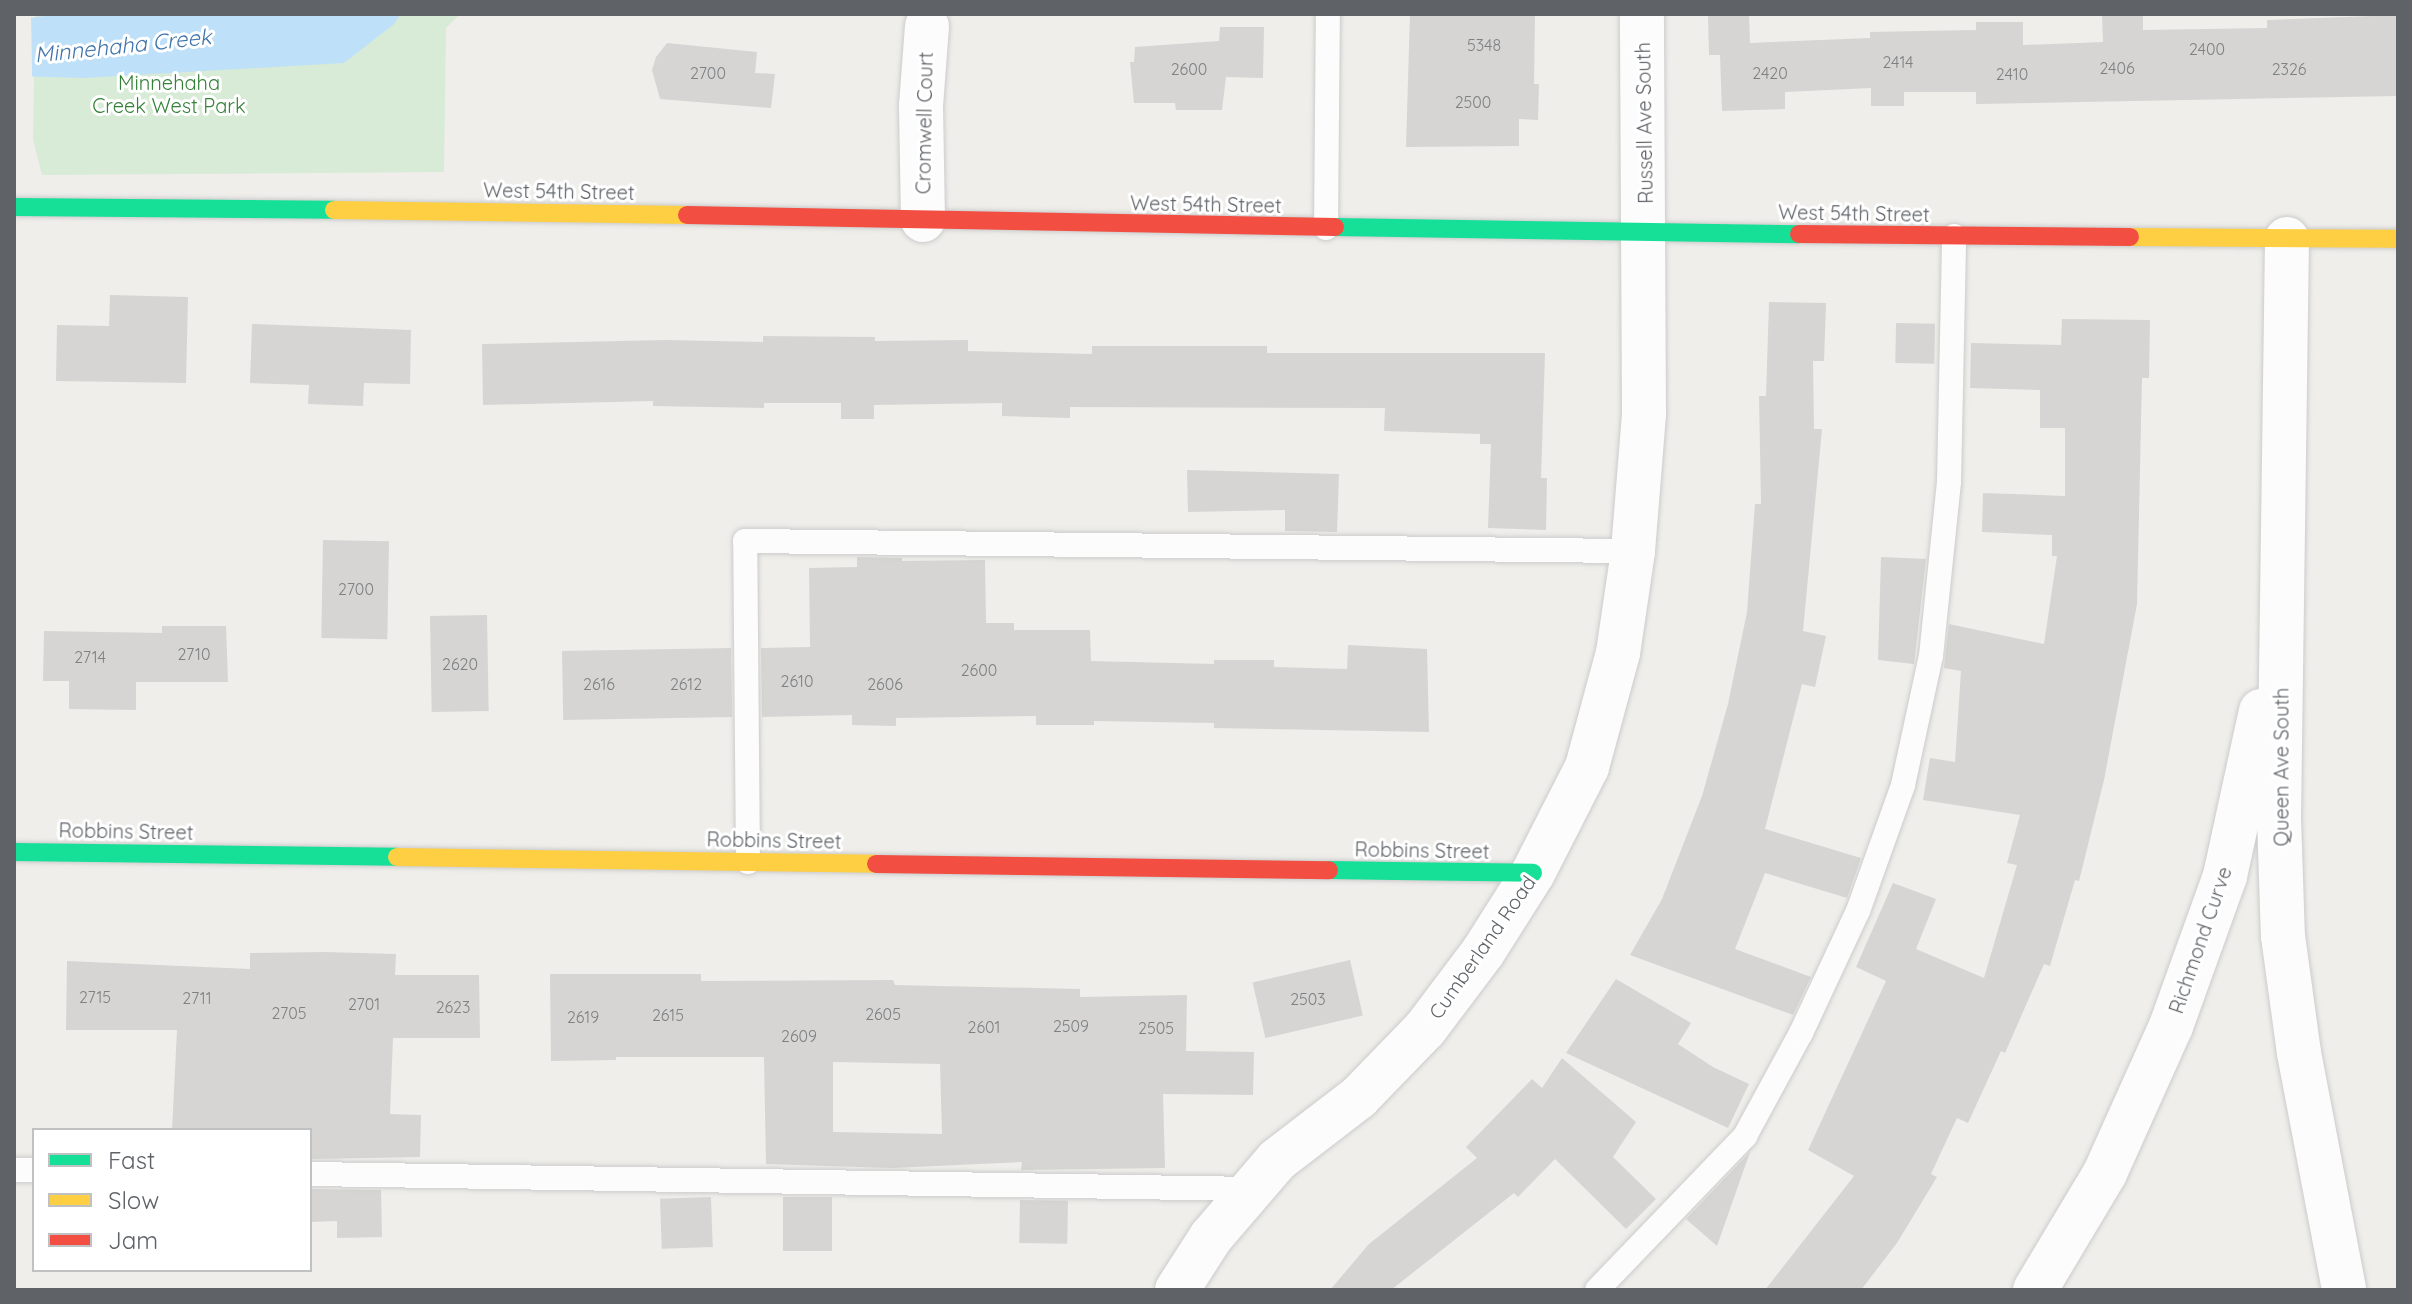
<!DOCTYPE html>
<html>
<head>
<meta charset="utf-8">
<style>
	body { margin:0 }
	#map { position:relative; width:2412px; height:1304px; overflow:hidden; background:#efeeea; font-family:Quicksand,sans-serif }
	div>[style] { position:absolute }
	.green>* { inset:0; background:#d8ebd6 }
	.water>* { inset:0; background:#bfe0f9 }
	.pier>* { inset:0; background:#efeeea; transform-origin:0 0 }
	.building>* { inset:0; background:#d6d5d3; transform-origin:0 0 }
	.roads { filter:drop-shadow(0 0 2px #cbcccc) drop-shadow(0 0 2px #cbcccc) }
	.lane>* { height:24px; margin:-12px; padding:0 12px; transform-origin:12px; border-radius:12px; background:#fdfcfc }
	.street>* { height:44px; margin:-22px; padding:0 22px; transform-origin:22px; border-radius:22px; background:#fdfcfc }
	.fast>* { height:18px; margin:-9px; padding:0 9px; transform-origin:9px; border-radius:9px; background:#16e098 }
	.slow>* { height:18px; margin:-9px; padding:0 9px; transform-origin:9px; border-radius:9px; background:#ffcf43 }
	.jam>* { height:18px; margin:-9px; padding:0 9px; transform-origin:9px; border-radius:9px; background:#f24e42 }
	span { translate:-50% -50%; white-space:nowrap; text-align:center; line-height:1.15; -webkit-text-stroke:6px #fff; paint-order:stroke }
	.number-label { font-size:16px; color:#7e8184 }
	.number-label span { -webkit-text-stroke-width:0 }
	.park-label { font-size:20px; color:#348238 }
	.street-label { font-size:20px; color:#5f6368 }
	.water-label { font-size:22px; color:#4174aa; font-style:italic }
	.frame { position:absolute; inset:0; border:16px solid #5f6368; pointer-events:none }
	.legend { position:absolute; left:32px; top:1128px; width:280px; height:144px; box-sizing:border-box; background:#fff; border:2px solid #bfc1c3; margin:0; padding:10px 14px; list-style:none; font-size:24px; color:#5f6368 }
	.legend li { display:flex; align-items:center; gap:16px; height:40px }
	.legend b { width:40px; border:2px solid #bfc1c3 }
</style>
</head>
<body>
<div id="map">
	<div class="green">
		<i style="clip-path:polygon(35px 14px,460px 14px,446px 28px,444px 172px,42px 175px,33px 140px)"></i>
	</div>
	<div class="water">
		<i style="clip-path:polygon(61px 14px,401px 14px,393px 25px,344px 63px,84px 78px,14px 76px,14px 20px)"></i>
	</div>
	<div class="pier">
		<i style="left:31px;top:14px;width:67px;height:17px;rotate:89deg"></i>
	</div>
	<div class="building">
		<i style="clip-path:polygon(1410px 14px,1535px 14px,1534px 84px,1539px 84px,1538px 120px,1519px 119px,1519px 146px,1406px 147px)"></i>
		<i style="clip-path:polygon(1708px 14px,1749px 14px,1750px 43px,1870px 38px,1870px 32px,1976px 30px,1976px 22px,2023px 22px,2023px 45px,2103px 42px,2102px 14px,2143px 14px,2143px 30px,2267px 28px,2267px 20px,2398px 15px,2398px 96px,1976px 104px,1976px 92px,1904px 92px,1904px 106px,1871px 106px,1871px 88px,1785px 92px,1785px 109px,1722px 111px,1720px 55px,1709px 55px)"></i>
		<i style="clip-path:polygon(1220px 27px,1264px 27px,1263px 78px,1226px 77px,1222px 110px,1176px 110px,1175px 103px,1134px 103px,1130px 62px,1134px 62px,1135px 47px,1219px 41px)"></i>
		<i style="clip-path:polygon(667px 43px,757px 52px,755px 73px,775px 74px,771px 108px,660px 99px,652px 70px,656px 57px)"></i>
		<i style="clip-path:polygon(110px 295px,188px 297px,186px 383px,56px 381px,57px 325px,109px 326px)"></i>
		<i style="clip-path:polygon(1769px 302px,1826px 303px,1824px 361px,1813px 361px,1814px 429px,1822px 429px,1803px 631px,1826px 636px,1815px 687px,1802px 684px,1765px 829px,1861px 858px,1847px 898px,1765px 873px,1735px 949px,1811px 977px,1793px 1015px,1630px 955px,1662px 899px,1702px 796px,1728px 704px,1747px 612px,1755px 504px,1761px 504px,1759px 396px,1766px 396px)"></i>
		<i style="clip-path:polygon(2062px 319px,2150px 320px,2149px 378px,2142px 378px,2137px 604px,2104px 780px,2079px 881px,2075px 880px,2050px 966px,2044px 964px,2005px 1053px,2001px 1051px,1968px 1123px,1957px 1118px,1931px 1174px,1937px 1177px,1897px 1243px,1861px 1290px,1765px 1290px,1854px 1176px,1808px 1150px,1886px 981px,1856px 967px,1893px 883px,1936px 899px,1916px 949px,1984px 978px,2017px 865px,2007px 863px,2020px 815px,1923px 800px,1930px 758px,1955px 762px,1961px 671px,1944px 668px,1949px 624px,2044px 644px,2057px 556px,2052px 556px,2052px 535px,1982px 532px,1983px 493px,2065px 496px,2065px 428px,2040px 428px,2040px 390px,1970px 388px,1971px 343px,2061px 345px)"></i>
		<i style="left:1896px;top:323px;width:39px;height:40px;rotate:1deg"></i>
		<i style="clip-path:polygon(252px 324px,411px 330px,410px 384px,364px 383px,363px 406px,308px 404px,309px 385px,250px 383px)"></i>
		<i style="clip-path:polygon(763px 336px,875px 337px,875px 341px,968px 340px,968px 351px,1092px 354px,1092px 346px,1267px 346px,1267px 353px,1545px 353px,1541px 478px,1547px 478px,1546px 530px,1488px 528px,1491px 444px,1480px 444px,1480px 434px,1384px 431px,1385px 408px,1070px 407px,1070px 418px,1002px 416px,1002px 403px,874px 405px,874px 419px,841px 419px,841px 403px,764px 403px,764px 408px,653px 406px,653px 401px,483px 405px,482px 344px,665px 340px,763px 342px)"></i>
		<i style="clip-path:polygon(1187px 470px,1339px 474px,1337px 532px,1285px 531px,1285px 510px,1188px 512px)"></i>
		<i style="left:323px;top:540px;width:66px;height:98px;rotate:1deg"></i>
		<i style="clip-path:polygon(857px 557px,902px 558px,902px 561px,985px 560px,986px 623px,1014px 623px,1014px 630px,1090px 630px,1091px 661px,1214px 664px,1214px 660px,1274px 660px,1274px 667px,1347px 669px,1348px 645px,1427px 649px,1429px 732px,1214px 728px,1214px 723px,1094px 721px,1094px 725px,1036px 725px,1036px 716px,896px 718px,896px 726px,852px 725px,852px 715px,762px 717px,761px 648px,810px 647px,809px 568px,857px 567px)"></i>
		<i style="clip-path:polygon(1881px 557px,1926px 559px,1914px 664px,1878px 660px)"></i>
		<i style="left:487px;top:615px;width:96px;height:57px;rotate:89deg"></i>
		<i style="clip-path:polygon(162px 626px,226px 626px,228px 682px,136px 682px,136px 710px,69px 709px,69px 681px,43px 681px,44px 631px,162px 633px)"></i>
		<i style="left:731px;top:648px;width:69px;height:169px;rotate:89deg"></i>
		<i style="clip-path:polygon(325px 952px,396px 954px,395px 975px,479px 975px,480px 1038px,393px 1038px,390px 1114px,421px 1115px,420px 1157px,310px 1159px,310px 1130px,172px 1130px,177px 1030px,66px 1030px,67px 961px,250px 969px,250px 953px)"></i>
		<i style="left:1350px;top:960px;width:57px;height:100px;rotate:77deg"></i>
		<i style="clip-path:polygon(evenodd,550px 974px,701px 974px,701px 981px,893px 980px,895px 985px,1080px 989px,1080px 997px,1187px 995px,1186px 1051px,1254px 1052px,1253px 1095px,1163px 1094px,1165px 1168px,1021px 1170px,1022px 1162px,892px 1168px,766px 1164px,764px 1057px,616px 1057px,616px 1060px,551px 1061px,550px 974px,833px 1062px,940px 1064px,942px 1134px,833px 1132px,833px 1062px)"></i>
		<i style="clip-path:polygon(1616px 979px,1691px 1023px,1678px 1044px,1713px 1067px,1749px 1084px,1728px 1128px,1566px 1053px)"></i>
		<i style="clip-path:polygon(1562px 1058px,1636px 1122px,1613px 1157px,1656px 1199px,1626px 1229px,1555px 1159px,1518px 1197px,1514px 1193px,1391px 1290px,1330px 1290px,1369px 1244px,1477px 1158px,1466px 1147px,1532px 1079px,1542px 1088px)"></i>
		<i style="clip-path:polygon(1750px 1152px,1717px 1246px,1686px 1219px)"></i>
		<i style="clip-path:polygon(310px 1189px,381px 1190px,382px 1237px,337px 1238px,337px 1221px,310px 1222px)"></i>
		<i style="left:711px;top:1197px;width:50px;height:51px;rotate:88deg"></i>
		<i style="left:783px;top:1197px;width:49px;height:54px"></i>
		<i style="left:1020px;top:1200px;width:48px;height:43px;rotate:1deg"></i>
	</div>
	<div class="roads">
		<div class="lane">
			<i style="left:1326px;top:228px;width:214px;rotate:-89.5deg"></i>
			<i style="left:748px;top:862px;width:321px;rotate:-90.5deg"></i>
			<i style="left:745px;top:541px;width:888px;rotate:0.65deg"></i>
			<i style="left:14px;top:1170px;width:20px"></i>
			<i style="left:310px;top:1174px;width:942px;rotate:0.91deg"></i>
			<i style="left:1597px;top:1290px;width:214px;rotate:-46.1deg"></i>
			<i style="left:1745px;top:1136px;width:117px;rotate:-61.5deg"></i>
			<i style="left:1801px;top:1033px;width:135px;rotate:-65deg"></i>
			<i style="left:1858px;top:911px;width:134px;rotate:-70.3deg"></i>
			<i style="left:1903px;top:785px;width:132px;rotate:-77.8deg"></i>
			<i style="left:1931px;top:656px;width:175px;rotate:-84.1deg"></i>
			<i style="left:1949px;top:482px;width:246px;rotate:-88.8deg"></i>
		</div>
		<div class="street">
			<i style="left:923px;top:220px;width:114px;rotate:-91deg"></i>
			<i style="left:921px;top:106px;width:80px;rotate:-85.7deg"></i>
			<i style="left:2287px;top:239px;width:579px;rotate:90.79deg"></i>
			<i style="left:2279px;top:818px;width:118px;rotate:88.1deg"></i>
			<i style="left:2283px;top:936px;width:118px;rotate:82.2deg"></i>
			<i style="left:2299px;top:1053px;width:241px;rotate:79.2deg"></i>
			<i style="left:1177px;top:1290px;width:63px;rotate:-57.3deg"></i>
			<i style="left:1211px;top:1237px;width:101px;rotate:-49.4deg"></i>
			<i style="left:1277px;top:1160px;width:103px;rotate:-37.5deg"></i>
			<i style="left:1359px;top:1097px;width:95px;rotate:-45.9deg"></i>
			<i style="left:1425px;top:1029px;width:96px;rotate:-53deg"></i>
			<i style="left:1483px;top:952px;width:93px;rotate:-57.7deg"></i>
			<i style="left:1533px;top:873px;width:119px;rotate:-63deg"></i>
			<i style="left:1587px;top:767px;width:118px;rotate:-74.8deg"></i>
			<i style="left:1618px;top:653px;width:103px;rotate:-81.6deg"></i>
			<i style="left:1633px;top:551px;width:138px;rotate:-85.4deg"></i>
			<i style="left:1644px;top:413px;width:399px;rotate:-90.3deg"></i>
			<i style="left:2035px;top:1290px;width:136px;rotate:-59.1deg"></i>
			<i style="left:2105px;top:1173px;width:161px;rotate:-65.8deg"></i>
			<i style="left:2171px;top:1026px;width:159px;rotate:-70.2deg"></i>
			<i style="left:2225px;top:876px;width:169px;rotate:-77.7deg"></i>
		</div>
		<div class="fast">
			<i style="left:14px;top:207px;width:320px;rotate:0.5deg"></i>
			<i style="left:1335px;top:227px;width:464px;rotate:0.9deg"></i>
			<i style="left:14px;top:852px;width:383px;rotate:0.7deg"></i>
			<i style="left:1329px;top:870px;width:204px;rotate:0.8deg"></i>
		</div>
		<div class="slow">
			<i style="left:334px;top:210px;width:353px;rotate:0.8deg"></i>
			<i style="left:2130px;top:237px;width:268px;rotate:0.4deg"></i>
			<i style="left:397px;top:857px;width:479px;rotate:0.8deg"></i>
		</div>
		<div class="jam">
			<i style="left:687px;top:215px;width:648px;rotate:1.06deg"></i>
			<i style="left:1799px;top:234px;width:331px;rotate:0.5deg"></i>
			<i style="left:876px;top:864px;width:453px;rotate:0.8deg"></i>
		</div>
	</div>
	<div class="number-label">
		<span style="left:1484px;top:45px">5348</span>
		<span style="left:2207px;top:49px">2400</span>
		<span style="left:1898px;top:62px">2414</span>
		<span style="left:2117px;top:68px">2406</span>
		<span style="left:1189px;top:69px">2600</span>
		<span style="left:2289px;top:69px">2326</span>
		<span style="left:708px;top:73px">2700</span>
		<span style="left:1770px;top:73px">2420</span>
		<span style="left:2012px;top:74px">2410</span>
		<span style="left:1473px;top:102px">2500</span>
		<span style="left:356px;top:589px">2700</span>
		<span style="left:194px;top:654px">2710</span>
		<span style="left:90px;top:657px">2714</span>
		<span style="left:460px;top:664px">2620</span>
		<span style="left:979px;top:670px">2600</span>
		<span style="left:797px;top:681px">2610</span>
		<span style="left:599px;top:684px">2616</span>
		<span style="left:686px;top:684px">2612</span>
		<span style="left:885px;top:684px">2606</span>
		<span style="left:95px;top:997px">2715</span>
		<span style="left:197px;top:998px">2711</span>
		<span style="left:1308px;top:999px">2503</span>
		<span style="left:364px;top:1004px">2701</span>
		<span style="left:453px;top:1007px">2623</span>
		<span style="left:289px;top:1013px">2705</span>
		<span style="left:883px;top:1014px">2605</span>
		<span style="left:668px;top:1015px">2615</span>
		<span style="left:583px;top:1017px">2619</span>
		<span style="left:1071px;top:1026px">2509</span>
		<span style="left:984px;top:1027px">2601</span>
		<span style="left:1156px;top:1028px">2505</span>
		<span style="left:799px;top:1036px">2609</span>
	</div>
	<div class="park-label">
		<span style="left:169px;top:94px">Minnehaha<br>Creek West Park</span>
	</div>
	<div class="street-label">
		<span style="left:924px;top:123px;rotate:-89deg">Cromwell Court</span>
		<span style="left:1644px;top:123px;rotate:-91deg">Russell Ave South</span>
		<span style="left:559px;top:191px;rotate:1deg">West 54th Street</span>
		<span style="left:1206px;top:204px;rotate:1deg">West 54th Street</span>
		<span style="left:1854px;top:213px;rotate:1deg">West 54th Street</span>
		<span style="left:2281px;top:767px;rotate:-90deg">Queen Ave South</span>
		<span style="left:126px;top:831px;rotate:1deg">Robbins Street</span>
		<span style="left:774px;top:840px;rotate:1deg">Robbins Street</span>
		<span style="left:1422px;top:850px;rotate:1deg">Robbins Street</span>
		<span style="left:2200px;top:940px;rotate:-71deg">Richmond Curve</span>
		<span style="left:1482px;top:947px;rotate:-55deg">Cumberland Road</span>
	</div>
	<div class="water-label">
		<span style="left:123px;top:46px;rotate:-6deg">Minnehaha Creek</span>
	</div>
	<div class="frame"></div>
	<ul class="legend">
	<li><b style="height:10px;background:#16e098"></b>Fast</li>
	<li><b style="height:10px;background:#ffcf43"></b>Slow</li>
	<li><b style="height:10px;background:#f24e42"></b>Jam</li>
	</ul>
</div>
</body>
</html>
